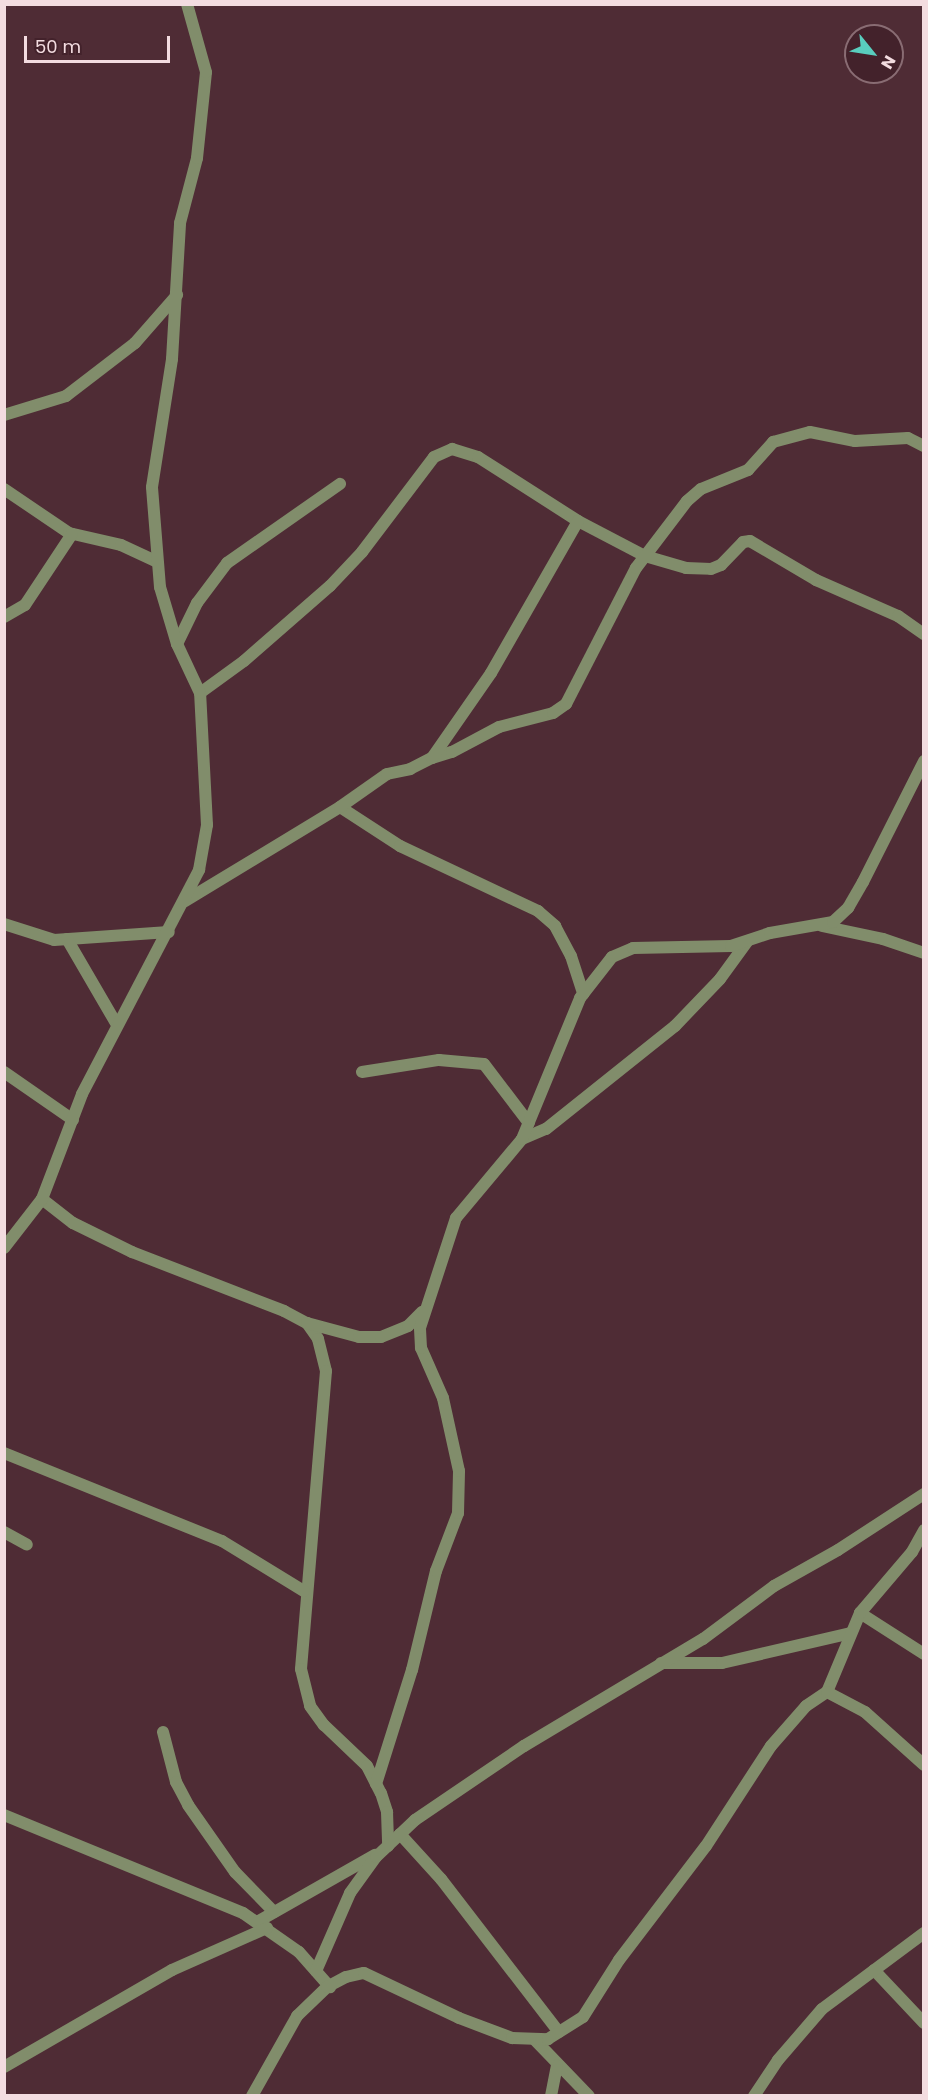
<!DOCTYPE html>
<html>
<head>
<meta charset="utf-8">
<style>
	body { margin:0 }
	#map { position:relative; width:928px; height:2100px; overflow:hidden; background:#4f2c35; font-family:Poppins,sans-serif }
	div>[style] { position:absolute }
	.minor>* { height:12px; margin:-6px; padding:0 6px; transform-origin:6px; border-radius:6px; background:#818d6b }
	span { translate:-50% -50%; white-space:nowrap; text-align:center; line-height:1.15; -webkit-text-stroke:6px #43222b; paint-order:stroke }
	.frame { position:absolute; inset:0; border:6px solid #f3dce0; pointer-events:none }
	.north { position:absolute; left:844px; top:24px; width:60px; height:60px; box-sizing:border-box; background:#43222b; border:2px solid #896c73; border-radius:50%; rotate:120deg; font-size:16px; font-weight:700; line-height:24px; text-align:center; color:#f3dce0 }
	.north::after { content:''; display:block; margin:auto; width:21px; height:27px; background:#59cebe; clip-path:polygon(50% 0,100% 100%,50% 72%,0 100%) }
	.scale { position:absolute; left:24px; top:36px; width:146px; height:27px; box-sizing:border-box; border:3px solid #f3dce0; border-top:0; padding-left:8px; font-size:18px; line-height:21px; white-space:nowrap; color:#f3dce0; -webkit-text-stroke:4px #43222b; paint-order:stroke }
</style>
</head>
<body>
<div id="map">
	<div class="minor">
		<i style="left:4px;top:415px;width:65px;rotate:-17deg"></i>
		<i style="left:66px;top:396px;width:87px;rotate:-37.5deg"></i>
		<i style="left:135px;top:343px;width:64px;rotate:-48.8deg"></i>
		<i style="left:4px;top:489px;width:78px;rotate:34.1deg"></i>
		<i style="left:69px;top:533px;width:53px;rotate:13deg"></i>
		<i style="left:121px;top:545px;width:38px;rotate:25deg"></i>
		<i style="left:4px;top:617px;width:24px;rotate:-30deg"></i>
		<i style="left:25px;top:605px;width:85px;rotate:-56.5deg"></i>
		<i style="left:177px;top:644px;width:46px;rotate:-64deg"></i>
		<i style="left:197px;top:603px;width:50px;rotate:-53.1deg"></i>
		<i style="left:227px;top:563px;width:138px;rotate:-35deg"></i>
		<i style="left:200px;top:693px;width:54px;rotate:-36deg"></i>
		<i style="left:244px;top:661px;width:114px;rotate:-41.1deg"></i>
		<i style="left:330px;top:586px;width:47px;rotate:-46.7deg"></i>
		<i style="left:362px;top:552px;width:119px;rotate:-52.8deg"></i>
		<i style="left:434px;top:457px;width:20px;rotate:-24deg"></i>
		<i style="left:452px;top:449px;width:27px;rotate:17deg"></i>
		<i style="left:478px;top:457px;width:119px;rotate:32.6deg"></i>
		<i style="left:578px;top:521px;width:76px;rotate:27.6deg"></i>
		<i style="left:645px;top:556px;width:43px;rotate:16.3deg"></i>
		<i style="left:686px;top:568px;width:25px;rotate:2deg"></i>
		<i style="left:711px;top:569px;width:11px;rotate:-22deg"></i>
		<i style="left:721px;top:565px;width:32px;rotate:-46deg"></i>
		<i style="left:743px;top:542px;width:7px;rotate:-8deg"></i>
		<i style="left:750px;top:541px;width:77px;rotate:30.6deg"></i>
		<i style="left:816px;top:580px;width:90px;rotate:23.7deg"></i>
		<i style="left:898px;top:616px;width:32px;rotate:35deg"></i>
		<i style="left:432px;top:758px;width:21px;rotate:-17deg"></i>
		<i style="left:452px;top:752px;width:53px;rotate:-28deg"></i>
		<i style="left:499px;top:727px;width:56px;rotate:-14.5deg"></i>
		<i style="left:553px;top:713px;width:16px;rotate:-35deg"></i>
		<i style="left:566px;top:704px;width:153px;rotate:-62.8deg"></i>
		<i style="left:636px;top:568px;width:84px;rotate:-52.7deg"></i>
		<i style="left:687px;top:501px;width:18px;rotate:-41deg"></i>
		<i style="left:701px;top:489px;width:51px;rotate:-22deg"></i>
		<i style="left:748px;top:470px;width:38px;rotate:-48deg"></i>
		<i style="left:773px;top:442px;width:38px;rotate:-15deg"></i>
		<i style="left:810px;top:432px;width:46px;rotate:11.3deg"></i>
		<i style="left:855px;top:441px;width:53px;rotate:-3.2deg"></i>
		<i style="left:908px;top:438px;width:18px;rotate:27deg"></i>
		<i style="left:340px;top:807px;width:72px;rotate:33deg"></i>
		<i style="left:400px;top:846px;width:153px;rotate:25.2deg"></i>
		<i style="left:538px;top:911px;width:23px;rotate:41deg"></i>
		<i style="left:555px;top:926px;width:34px;rotate:62deg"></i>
		<i style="left:571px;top:956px;width:40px;rotate:72deg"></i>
		<i style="left:185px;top:901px;width:181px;rotate:-31.2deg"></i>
		<i style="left:340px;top:807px;width:57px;rotate:-35.1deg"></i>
		<i style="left:387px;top:774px;width:24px;rotate:-12deg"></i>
		<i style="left:410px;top:769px;width:25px;rotate:-27deg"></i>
		<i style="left:432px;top:758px;width:103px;rotate:-55.2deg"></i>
		<i style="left:491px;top:673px;width:175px;rotate:-60.2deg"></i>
		<i style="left:4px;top:924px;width:52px;rotate:17.7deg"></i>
		<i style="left:54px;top:940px;width:115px;rotate:-4deg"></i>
		<i style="left:822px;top:926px;width:62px;rotate:12deg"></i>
		<i style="left:883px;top:939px;width:43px;rotate:18.9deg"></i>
		<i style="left:67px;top:939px;width:99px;rotate:59.8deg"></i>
		<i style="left:4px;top:1072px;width:84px;rotate:34.8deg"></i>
		<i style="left:362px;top:1072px;width:78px;rotate:-8.9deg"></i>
		<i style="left:439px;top:1060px;width:45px;rotate:5.1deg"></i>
		<i style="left:484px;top:1064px;width:74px;rotate:52.7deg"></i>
		<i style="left:522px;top:1139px;width:26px;rotate:-23deg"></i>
		<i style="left:546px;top:1129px;width:165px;rotate:-38.6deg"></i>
		<i style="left:675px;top:1026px;width:65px;rotate:-46.2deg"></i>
		<i style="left:720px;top:979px;width:46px;rotate:-53.9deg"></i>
		<i style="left:42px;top:1199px;width:39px;rotate:38deg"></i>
		<i style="left:73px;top:1223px;width:66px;rotate:26.2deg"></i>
		<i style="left:132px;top:1252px;width:163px;rotate:21.2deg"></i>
		<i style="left:284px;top:1311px;width:26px;rotate:28deg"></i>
		<i style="left:307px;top:1323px;width:19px;rotate:55deg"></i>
		<i style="left:318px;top:1339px;width:33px;rotate:76deg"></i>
		<i style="left:326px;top:1371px;width:299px;rotate:94.8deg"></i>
		<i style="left:301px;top:1669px;width:38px;rotate:76deg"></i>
		<i style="left:310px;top:1706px;width:24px;rotate:54deg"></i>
		<i style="left:324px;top:1725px;width:59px;rotate:43.6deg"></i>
		<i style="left:367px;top:1766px;width:30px;rotate:63deg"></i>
		<i style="left:381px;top:1793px;width:20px;rotate:72deg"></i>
		<i style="left:387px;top:1812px;width:34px;rotate:88deg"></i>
		<i style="left:4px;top:1248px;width:62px;rotate:-52.2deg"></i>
		<i style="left:42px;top:1199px;width:112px;rotate:-69.1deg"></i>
		<i style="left:82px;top:1094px;width:253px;rotate:-62.4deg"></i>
		<i style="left:199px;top:870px;width:46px;rotate:-79.9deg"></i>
		<i style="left:207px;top:825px;width:132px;rotate:-93deg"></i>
		<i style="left:200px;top:693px;width:54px;rotate:-115.1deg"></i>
		<i style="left:177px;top:644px;width:59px;rotate:-106.6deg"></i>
		<i style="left:160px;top:587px;width:100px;rotate:-94.6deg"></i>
		<i style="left:152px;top:487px;width:130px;rotate:-81.1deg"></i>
		<i style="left:172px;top:359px;width:136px;rotate:-86.6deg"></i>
		<i style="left:180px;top:223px;width:67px;rotate:-75.3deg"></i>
		<i style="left:197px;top:158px;width:86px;rotate:-84deg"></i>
		<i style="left:206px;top:72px;width:71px;rotate:-105.6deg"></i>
		<i style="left:307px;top:1323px;width:54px;rotate:15.1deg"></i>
		<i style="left:359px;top:1337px;width:22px"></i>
		<i style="left:381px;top:1337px;width:29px;rotate:-22deg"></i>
		<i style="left:408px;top:1326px;width:20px;rotate:-45deg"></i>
		<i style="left:4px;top:1453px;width:235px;rotate:22deg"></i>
		<i style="left:222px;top:1541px;width:96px;rotate:31.4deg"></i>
		<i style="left:4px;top:1532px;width:26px;rotate:29deg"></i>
		<i style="left:860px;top:1613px;width:76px;rotate:32.6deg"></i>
		<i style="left:661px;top:1663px;width:61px"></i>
		<i style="left:722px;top:1663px;width:132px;rotate:-13.1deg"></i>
		<i style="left:827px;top:1692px;width:86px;rotate:-67.3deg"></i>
		<i style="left:860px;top:1613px;width:80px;rotate:-49.6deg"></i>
		<i style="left:912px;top:1552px;width:25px;rotate:-61deg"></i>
		<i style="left:163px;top:1732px;width:52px;rotate:75.4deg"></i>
		<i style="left:176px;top:1782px;width:26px;rotate:62deg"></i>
		<i style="left:188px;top:1805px;width:82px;rotate:55deg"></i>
		<i style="left:235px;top:1872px;width:56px;rotate:45.7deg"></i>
		<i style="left:376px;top:1784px;width:120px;rotate:-72.5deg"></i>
		<i style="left:412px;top:1670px;width:102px;rotate:-76.4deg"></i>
		<i style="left:436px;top:1571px;width:62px;rotate:-69.2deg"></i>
		<i style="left:458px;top:1513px;width:42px;rotate:-88.6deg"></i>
		<i style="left:459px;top:1471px;width:75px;rotate:-102.4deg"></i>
		<i style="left:443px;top:1398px;width:55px;rotate:-113.7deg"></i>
		<i style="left:421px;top:1348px;width:20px;rotate:-93deg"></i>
		<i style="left:420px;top:1328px;width:116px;rotate:-71.9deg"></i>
		<i style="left:456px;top:1218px;width:103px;rotate:-50.1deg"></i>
		<i style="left:522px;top:1139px;width:152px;rotate:-67.6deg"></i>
		<i style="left:580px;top:998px;width:52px;rotate:-52deg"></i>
		<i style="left:612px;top:957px;width:23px;rotate:-23deg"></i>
		<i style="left:633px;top:948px;width:98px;rotate:-1.2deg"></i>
		<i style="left:731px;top:946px;width:41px;rotate:-18.4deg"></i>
		<i style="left:770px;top:933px;width:64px;rotate:-9.9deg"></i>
		<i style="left:833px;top:922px;width:21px;rotate:-43deg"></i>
		<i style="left:848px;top:908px;width:30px;rotate:-60deg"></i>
		<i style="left:863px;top:882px;width:136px;rotate:-63.2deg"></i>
		<i style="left:4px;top:1815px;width:258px;rotate:22.3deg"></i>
		<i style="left:243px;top:1913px;width:68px;rotate:34.9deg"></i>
		<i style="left:299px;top:1952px;width:47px;rotate:48.5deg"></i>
		<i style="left:400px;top:1834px;width:61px;rotate:47.7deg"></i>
		<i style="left:441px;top:1879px;width:193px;rotate:52.4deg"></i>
		<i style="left:257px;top:1922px;width:136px;rotate:-29.6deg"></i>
		<i style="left:874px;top:1970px;width:73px;rotate:46.7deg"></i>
		<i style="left:316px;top:1971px;width:85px;rotate:-66.4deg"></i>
		<i style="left:350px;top:1893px;width:44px;rotate:-54.2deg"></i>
		<i style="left:376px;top:1857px;width:54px;rotate:-43.5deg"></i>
		<i style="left:415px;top:1820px;width:132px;rotate:-34.2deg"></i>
		<i style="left:524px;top:1746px;width:209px;rotate:-30.9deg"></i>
		<i style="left:703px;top:1639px;width:89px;rotate:-36.7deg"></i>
		<i style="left:774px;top:1586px;width:73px;rotate:-29.4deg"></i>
		<i style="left:838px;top:1550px;width:103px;rotate:-33.1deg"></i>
		<i style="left:534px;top:2039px;width:79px;rotate:46deg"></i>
		<i style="left:4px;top:2067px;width:194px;rotate:-30deg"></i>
		<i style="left:172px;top:1970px;width:104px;rotate:-23.9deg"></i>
		<i style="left:252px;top:2096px;width:92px;rotate:-60.6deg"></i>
		<i style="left:297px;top:2016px;width:42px;rotate:-44deg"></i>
		<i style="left:327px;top:1987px;width:21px;rotate:-28deg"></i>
		<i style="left:346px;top:1977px;width:18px;rotate:-13deg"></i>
		<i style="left:364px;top:1973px;width:105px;rotate:25.3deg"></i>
		<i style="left:459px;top:2018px;width:57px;rotate:20.7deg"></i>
		<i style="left:512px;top:2038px;width:36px;rotate:2deg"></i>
		<i style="left:548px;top:2039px;width:41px;rotate:-32.2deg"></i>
		<i style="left:583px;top:2017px;width:67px;rotate:-57.7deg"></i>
		<i style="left:619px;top:1960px;width:143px;rotate:-52.7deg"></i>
		<i style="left:706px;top:1846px;width:119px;rotate:-57deg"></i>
		<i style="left:771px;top:1746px;width:53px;rotate:-48.8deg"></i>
		<i style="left:806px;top:1706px;width:25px;rotate:-34deg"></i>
		<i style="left:827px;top:1692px;width:43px;rotate:27.8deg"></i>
		<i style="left:865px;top:1712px;width:79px;rotate:41.9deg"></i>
		<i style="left:551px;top:2096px;width:31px;rotate:-79deg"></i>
		<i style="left:754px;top:2096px;width:43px;rotate:-56.3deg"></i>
		<i style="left:778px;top:2060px;width:67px;rotate:-49.2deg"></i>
		<i style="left:822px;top:2009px;width:127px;rotate:-36.7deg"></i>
	</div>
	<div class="frame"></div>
	<div class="north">N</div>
	<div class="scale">50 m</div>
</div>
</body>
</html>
